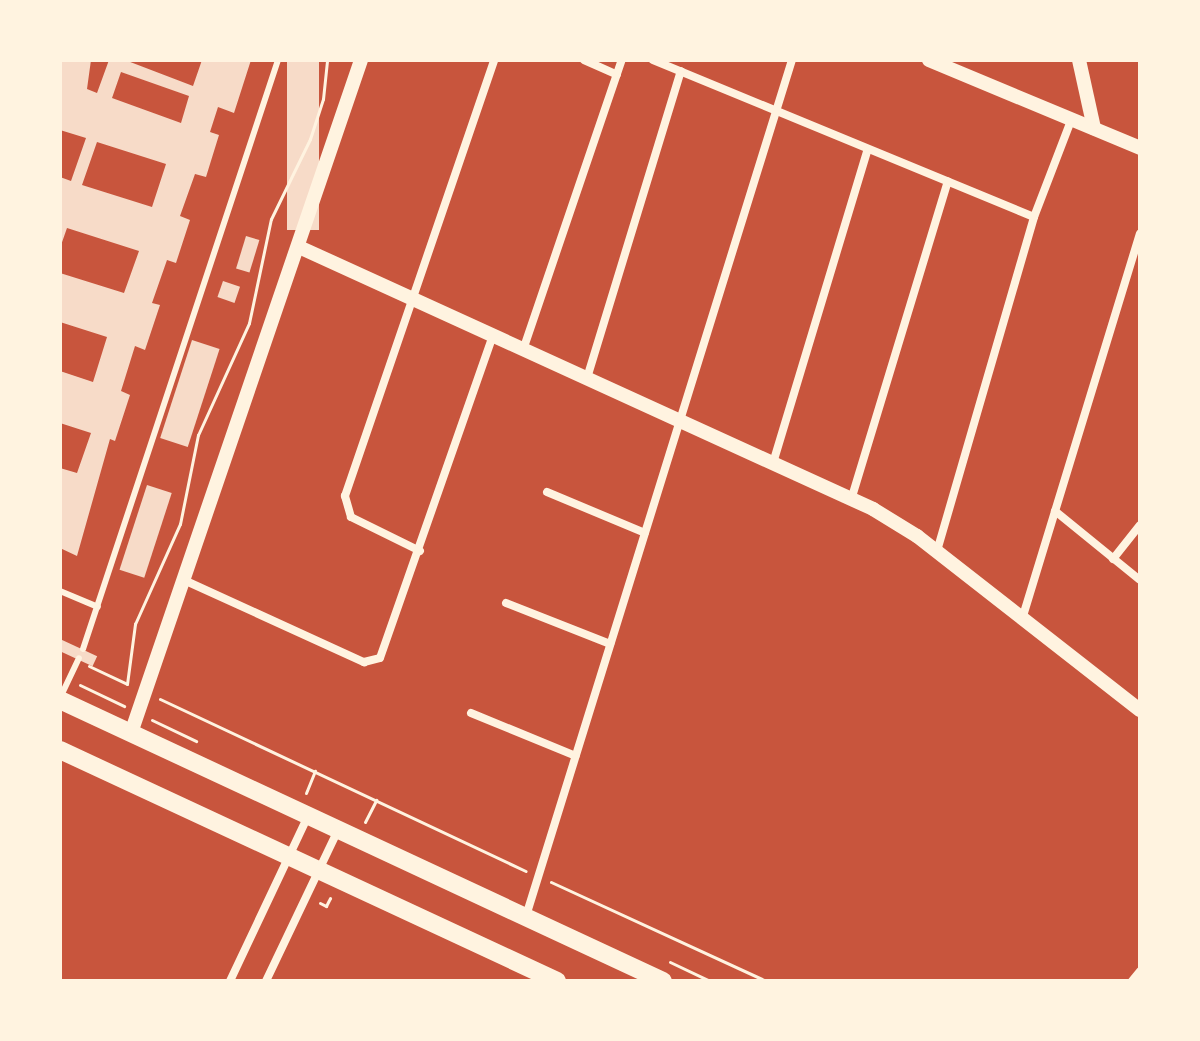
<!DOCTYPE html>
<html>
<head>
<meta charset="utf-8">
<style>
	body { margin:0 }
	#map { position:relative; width:1200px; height:1041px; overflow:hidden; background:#c8553d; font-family:Signika,sans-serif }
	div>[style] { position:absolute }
	.building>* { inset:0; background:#f7dbc8; transform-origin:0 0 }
	.path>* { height:3px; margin:-1.5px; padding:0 1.5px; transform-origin:1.5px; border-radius:1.5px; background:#fff3e0 }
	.service>* { height:6px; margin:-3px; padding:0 3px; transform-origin:3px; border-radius:3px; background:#fff3e0 }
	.minor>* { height:8px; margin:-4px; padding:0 4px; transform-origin:4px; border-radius:4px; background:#fff3e0 }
	.tertiary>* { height:14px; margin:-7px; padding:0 7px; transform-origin:7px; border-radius:7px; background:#fff3e0 }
	.primary>* { height:18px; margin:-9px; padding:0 9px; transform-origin:9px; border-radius:9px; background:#fff3e0 }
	span { translate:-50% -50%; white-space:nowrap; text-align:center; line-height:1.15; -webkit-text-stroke:7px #fff3e0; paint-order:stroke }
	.frame { position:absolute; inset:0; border:62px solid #fff3e0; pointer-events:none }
</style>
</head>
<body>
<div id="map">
	<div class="building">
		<i style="clip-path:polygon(evenodd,60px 60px,91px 60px,87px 89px,97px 93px,109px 60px,125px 60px,193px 86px,202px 60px,251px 60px,234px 113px,218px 107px,210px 132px,219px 135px,206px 177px,195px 174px,180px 216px,190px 220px,176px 263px,167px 260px,152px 303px,160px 305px,145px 350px,135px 346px,121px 391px,130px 395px,115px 441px,110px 439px,77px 556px,60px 548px,60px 468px,77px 473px,91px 433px,60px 423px,60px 371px,93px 382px,107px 337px,60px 322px,60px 273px,124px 293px,139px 251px,67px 228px,60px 248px,60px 177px,71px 181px,86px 138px,60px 130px,60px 60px,121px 72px,189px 96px,181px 123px,112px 98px,121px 72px,60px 60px,97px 142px,166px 164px,152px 207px,82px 185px,97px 142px)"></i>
		<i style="left:287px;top:60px;width:32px;height:170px"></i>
		<i style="left:246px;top:236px;width:14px;height:34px;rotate:17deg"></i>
		<i style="left:223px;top:281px;width:18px;height:17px;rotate:19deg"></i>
		<i style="left:192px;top:340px;width:29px;height:103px;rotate:18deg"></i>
		<i style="left:147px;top:485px;width:26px;height:89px;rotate:18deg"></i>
		<i style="left:60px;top:639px;width:41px;height:11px;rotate:25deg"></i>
	</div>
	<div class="path">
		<i style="left:89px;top:666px;width:42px;rotate:25.3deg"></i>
		<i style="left:127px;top:684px;width:61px;rotate:-82.4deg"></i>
		<i style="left:135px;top:624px;width:110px;rotate:-65.8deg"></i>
		<i style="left:180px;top:524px;width:91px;rotate:-78.6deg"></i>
		<i style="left:198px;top:435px;width:123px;rotate:-65.5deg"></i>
		<i style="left:249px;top:323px;width:106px;rotate:-78.1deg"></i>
		<i style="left:271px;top:219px;width:89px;rotate:-64deg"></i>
		<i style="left:310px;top:139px;width:42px;rotate:-72deg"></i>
		<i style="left:323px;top:99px;width:39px;rotate:-84deg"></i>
		<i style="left:80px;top:685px;width:49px;rotate:25.5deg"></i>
		<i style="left:160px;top:699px;width:404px;rotate:25.2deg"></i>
		<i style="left:152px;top:720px;width:49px;rotate:25.5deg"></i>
		<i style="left:306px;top:793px;width:24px;rotate:-68deg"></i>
		<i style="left:365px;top:822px;width:25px;rotate:-63deg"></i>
		<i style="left:551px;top:882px;width:237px;rotate:24.7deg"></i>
		<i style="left:320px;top:903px;width:7px;rotate:27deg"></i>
		<i style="left:326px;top:906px;width:9px;rotate:-63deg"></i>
		<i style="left:670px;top:962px;width:44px;rotate:25.4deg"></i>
	</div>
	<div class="service">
		<i style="left:60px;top:591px;width:41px;rotate:22.8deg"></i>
		<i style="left:83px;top:649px;width:620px;rotate:-71.68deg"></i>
		<i style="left:60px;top:698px;width:44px;rotate:-64.6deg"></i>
	</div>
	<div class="minor">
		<i style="left:584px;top:60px;width:36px;rotate:24deg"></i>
		<i style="left:653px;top:60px;width:412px;rotate:22.4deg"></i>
		<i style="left:523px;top:350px;width:306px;rotate:-71.2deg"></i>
		<i style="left:587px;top:378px;width:321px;rotate:-73deg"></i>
		<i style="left:773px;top:463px;width:328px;rotate:-73.2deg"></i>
		<i style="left:547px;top:492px;width:106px;rotate:22.7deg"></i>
		<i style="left:851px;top:500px;width:333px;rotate:-73.1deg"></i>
		<i style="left:1055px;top:511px;width:109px;rotate:39.1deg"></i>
		<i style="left:420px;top:551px;width:77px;rotate:-153.8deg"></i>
		<i style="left:351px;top:517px;width:22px;rotate:-106deg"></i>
		<i style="left:345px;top:496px;width:461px;rotate:-71.1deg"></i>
		<i style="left:937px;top:551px;width:348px;rotate:-73.8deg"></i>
		<i style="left:1034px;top:217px;width:106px;rotate:-69deg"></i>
		<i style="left:1113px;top:559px;width:43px;rotate:-51.5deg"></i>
		<i style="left:186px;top:581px;width:196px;rotate:24.5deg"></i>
		<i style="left:364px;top:662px;width:16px;rotate:-14deg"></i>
		<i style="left:380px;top:658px;width:341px;rotate:-70.7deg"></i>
		<i style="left:506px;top:603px;width:112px;rotate:21.5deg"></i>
		<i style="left:1023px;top:616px;width:400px;rotate:-73deg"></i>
		<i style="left:471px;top:713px;width:113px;rotate:22.3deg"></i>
		<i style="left:526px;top:916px;width:896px;rotate:-72.74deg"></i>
		<i style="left:230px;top:981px;width:183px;rotate:-64.7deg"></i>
		<i style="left:266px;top:981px;width:167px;rotate:-64.5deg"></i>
		<i style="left:1132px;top:981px;width:13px;rotate:-51deg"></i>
	</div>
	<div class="tertiary">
		<i style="left:929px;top:60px;width:229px;rotate:22.6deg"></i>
		<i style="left:1079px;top:60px;width:70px;rotate:77.6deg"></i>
		<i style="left:299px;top:247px;width:631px;rotate:24.53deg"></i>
		<i style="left:873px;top:509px;width:52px;rotate:31.5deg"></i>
		<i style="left:917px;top:536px;width:283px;rotate:38deg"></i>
		<i style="left:131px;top:733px;width:711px;rotate:-71.13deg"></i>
	</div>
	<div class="primary">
		<i style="left:60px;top:700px;width:665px;rotate:24.99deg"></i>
		<i style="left:60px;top:750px;width:548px;rotate:24.93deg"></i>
	</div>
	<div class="frame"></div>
</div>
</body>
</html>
